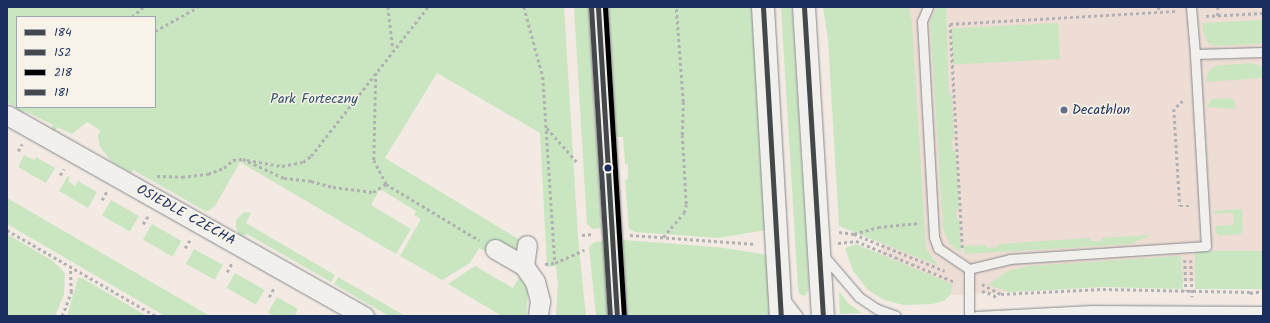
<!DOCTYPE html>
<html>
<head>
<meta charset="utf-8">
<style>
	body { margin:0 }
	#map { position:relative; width:1270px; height:323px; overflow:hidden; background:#f2eae3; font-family:Kalam,sans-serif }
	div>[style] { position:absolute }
	.built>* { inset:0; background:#edddd4 }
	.green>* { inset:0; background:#cae6c1; transform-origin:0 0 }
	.path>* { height:2.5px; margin-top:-1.25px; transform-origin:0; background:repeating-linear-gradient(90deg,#b1b1b3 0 3px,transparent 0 6px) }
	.roads { filter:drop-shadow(0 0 1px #88888e) drop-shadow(0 0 1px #88888e) }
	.service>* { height:9px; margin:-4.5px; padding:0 4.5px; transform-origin:4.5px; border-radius:4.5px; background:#f2f0ec }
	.minor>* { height:19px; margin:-9.5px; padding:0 9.5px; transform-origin:9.5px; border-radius:9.5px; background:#f2f0ec }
	.tertiary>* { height:22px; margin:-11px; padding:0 11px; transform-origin:11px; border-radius:11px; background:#f2f0ec }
	.bus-1>* { height:5px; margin:-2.5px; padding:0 2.5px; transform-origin:2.5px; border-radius:2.5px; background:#45484a }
	.bus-2>* { height:5px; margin:-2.5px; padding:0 2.5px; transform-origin:2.5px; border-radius:2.5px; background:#45484a }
	.bus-3>* { height:5px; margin:-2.5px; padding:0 2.5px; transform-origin:2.5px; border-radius:2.5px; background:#000 }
	.bus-4>* { height:5px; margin:-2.5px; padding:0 2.5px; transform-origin:2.5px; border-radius:2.5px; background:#45484a }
	.dots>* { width:11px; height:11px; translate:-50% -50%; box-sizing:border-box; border:2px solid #f7f3e8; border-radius:50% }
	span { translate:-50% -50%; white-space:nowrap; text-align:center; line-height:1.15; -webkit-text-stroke:3px #f7f3e8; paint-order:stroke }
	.park-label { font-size:14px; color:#37536c }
	.poi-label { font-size:14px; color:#1b2f5e }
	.left { translate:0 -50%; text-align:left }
	.street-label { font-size:14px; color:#1b2f5e }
	.frame { position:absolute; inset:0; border:8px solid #1b2f5e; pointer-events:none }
	.legend { position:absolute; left:16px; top:16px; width:140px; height:92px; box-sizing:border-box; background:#f7f3e8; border:1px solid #9fa5b1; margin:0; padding:5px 7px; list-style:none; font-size:12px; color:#1b2f5e }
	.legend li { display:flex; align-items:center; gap:8px; height:20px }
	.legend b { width:20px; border:1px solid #9fa5b1 }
</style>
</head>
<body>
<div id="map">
	<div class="built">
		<i style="clip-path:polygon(873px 7px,1263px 7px,1263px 278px,884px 299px,871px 64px)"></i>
	</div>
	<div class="green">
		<i style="clip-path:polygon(evenodd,7px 7px,564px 7px,578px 237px,586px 316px,556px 316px,558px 285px,556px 266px,547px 267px,540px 133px,437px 73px,385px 158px,520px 240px,514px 250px,492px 255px,479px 248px,470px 263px,442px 280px,400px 256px,421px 219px,414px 215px,416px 211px,380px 189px,371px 205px,411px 229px,396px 254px,240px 162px,215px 206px,207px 212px,133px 170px,131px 173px,112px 162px,100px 147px,98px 136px,100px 130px,87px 122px,72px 134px,57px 127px,55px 132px,51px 130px,53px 125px,25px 111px,19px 115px,11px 111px,16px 107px,7px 102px,7px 7px,17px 17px,155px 17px,155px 107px,17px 107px,17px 17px)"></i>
		<i style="clip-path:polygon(574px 7px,588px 7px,601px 228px,593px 229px,587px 224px)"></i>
		<i style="clip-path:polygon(609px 7px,752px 7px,766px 230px,718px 238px,635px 232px,629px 229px,625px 180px,628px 179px,628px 164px,625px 164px,623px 137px,617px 137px)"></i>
		<i style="clip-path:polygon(781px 7px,792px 7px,809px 288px,805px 296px,799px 294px,798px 287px)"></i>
		<i style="clip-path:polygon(823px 7px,909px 7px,912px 23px,926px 249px,939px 266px,839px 226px,828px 40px)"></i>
		<i style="clip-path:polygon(938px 7px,946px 7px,949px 95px,952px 95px,954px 139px,952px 139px,953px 151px,956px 151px,959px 209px,956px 209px,957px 220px,960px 220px,961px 253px,949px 243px,943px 228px,930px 20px)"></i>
		<i style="clip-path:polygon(1263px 20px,1263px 42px,1258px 44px,1214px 46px,1208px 43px,1203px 32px,1202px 23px)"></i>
		<i style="left:1058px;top:23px;width:36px;height:107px;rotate:87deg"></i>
		<i style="clip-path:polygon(1251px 63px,1263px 67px,1263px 78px,1206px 82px,1208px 72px,1215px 66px)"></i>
		<i style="clip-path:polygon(1229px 98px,1234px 100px,1236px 109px,1207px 107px,1211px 99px)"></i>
		<i style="clip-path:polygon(24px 155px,34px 160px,36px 157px,55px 168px,46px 183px,18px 167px)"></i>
		<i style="clip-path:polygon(68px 176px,70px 177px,68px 181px,75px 186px,78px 181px,97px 192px,88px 208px,59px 191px)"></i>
		<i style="clip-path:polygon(7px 198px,210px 316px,165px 316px,7px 224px)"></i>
		<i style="left:111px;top:200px;width:32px;height:18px;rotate:30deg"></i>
		<i style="clip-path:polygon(1242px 209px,1243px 229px,1241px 234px,1220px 236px,1216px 233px,1215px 226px,1234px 225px,1233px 213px,1214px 214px,1213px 211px)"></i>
		<i style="clip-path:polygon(244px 212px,251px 213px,246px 223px,335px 275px,331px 282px,247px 234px,241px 237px,236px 229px,236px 220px)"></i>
		<i style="left:152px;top:224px;width:34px;height:18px;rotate:30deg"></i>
		<i style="clip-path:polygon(7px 234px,53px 261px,65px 273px,64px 294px,55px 316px,7px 316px)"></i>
		<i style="clip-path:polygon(1152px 235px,1131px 244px,964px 254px,964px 246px,987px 245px,987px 248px,998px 247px,998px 244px,1090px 238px,1090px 241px,1102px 241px,1102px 238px)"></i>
		<i style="clip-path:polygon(623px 240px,717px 247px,768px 255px,771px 316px,628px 316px)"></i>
		<i style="clip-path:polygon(603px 241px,607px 316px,596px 316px,589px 247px,594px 242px)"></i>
		<i style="clip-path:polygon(856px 244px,952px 284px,951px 294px,944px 301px,932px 304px,903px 305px,884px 300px,868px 290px,853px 271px,845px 248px)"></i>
		<i style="left:194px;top:249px;width:33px;height:17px;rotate:29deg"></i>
		<i style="left:1263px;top:251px;width:38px;height:68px;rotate:90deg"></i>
		<i style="clip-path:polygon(1181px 256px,1183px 289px,1103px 287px,1011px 292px,988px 285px,1007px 271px,1029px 266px)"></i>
		<i style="clip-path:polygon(475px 266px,513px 288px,520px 276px,528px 292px,526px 316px,502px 316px,448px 284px)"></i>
		<i style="left:235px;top:273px;width:34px;height:17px;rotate:30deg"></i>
		<i style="clip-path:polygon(338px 277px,405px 316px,389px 316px,334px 284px)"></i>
		<i style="clip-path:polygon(78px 278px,82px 278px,147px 316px,67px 316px)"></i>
		<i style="clip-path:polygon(839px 291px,848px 303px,862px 313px,840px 314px)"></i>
		<i style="clip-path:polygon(277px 297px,298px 309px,295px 314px,299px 316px,274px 316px,268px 313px)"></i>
	</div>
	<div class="path">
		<i style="left:388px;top:7px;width:42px;rotate:83.2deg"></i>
		<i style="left:524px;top:7px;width:73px;rotate:74.8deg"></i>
		<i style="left:543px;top:77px;width:186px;rotate:86.3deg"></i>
		<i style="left:1159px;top:7px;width:5px;rotate:90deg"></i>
		<i style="left:1218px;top:7px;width:9px;rotate:90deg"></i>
		<i style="left:1206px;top:16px;width:57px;rotate:-3deg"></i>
		<i style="left:132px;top:17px;width:15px;rotate:-42deg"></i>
		<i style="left:155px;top:31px;width:49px;rotate:-29.2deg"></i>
		<i style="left:376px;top:73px;width:87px;rotate:91.3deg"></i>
		<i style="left:374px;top:160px;width:27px;rotate:63deg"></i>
		<i style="left:386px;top:184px;width:109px;rotate:31.1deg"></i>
		<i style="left:1183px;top:101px;width:12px;rotate:138deg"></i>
		<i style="left:1174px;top:109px;width:97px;rotate:86.5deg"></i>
		<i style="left:1180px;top:206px;width:11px"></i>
		<i style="left:547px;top:128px;width:47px;rotate:48.5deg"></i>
		<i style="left:18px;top:151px;width:8px;rotate:-60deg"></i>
		<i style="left:247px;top:160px;width:36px;rotate:10deg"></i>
		<i style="left:282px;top:166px;width:21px;rotate:-11deg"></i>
		<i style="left:303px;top:162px;width:10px;rotate:-37deg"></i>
		<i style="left:311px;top:156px;width:189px;rotate:-51.9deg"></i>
		<i style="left:60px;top:175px;width:7px;rotate:-56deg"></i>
		<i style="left:157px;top:176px;width:25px;rotate:2deg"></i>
		<i style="left:182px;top:177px;width:26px;rotate:-7deg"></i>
		<i style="left:208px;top:174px;width:17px;rotate:-21deg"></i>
		<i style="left:224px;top:168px;width:12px;rotate:-42deg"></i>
		<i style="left:233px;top:160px;width:10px;rotate:-6deg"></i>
		<i style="left:243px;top:159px;width:45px;rotate:24.9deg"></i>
		<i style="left:284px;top:178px;width:27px;rotate:6deg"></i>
		<i style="left:311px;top:181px;width:23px;rotate:15deg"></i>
		<i style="left:333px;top:187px;width:40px;rotate:7.1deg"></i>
		<i style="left:373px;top:192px;width:15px;rotate:-32deg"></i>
		<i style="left:102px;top:200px;width:10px;rotate:-61deg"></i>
		<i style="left:143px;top:224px;width:9px;rotate:-58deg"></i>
		<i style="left:7px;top:230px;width:172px;rotate:30deg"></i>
		<i style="left:839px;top:232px;width:15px;rotate:8deg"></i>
		<i style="left:854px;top:234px;width:98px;rotate:22.1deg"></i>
		<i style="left:854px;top:234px;width:25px;rotate:-16deg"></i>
		<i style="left:878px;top:227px;width:42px;rotate:-5.4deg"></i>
		<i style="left:582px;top:235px;width:11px;rotate:-5deg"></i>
		<i style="left:630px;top:235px;width:126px;rotate:4.1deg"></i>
		<i style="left:663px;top:237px;width:32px;rotate:-49deg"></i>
		<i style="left:684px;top:213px;width:9px;rotate:-77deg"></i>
		<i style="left:686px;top:204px;width:69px;rotate:-93.3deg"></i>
		<i style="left:682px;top:135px;width:33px;rotate:-88deg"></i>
		<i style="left:683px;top:102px;width:95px;rotate:-94.2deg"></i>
		<i style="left:838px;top:243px;width:18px;rotate:-6deg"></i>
		<i style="left:856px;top:241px;width:107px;rotate:22.5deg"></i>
		<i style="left:185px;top:248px;width:9px;rotate:-58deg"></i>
		<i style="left:962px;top:248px;width:224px;rotate:-93.1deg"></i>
		<i style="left:950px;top:24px;width:228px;rotate:-3.3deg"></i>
		<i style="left:1185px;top:260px;width:31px;rotate:88deg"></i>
		<i style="left:1191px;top:260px;width:37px;rotate:88deg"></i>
		<i style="left:545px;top:264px;width:10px;rotate:-6deg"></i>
		<i style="left:555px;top:263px;width:32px;rotate:-24deg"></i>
		<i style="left:227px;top:272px;width:10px;rotate:-61deg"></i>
		<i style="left:982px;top:284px;width:21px;rotate:28deg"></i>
		<i style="left:1001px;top:294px;width:102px;rotate:-2.8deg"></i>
		<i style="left:1103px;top:289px;width:147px;rotate:1.2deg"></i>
		<i style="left:982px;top:291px;width:13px;rotate:18deg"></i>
		<i style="left:994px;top:295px;width:6px;rotate:51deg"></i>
		<i style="left:1250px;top:293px;width:13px;rotate:-9deg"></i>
		<i style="left:269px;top:297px;width:10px;rotate:-61deg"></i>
		<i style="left:62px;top:316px;width:26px;rotate:-69deg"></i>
		<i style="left:71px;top:292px;width:25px;rotate:-92deg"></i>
	</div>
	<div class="roads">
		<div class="service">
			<i style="left:928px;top:7px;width:15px;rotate:113deg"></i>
			<i style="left:922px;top:21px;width:216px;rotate:86.8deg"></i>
			<i style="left:934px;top:237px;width:12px;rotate:70deg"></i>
			<i style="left:938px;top:248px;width:37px;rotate:34deg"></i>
			<i style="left:969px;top:269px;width:47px;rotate:90deg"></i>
			<i style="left:1191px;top:7px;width:47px;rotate:85.1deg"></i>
			<i style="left:1195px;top:54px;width:68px;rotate:-1.7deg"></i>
			<i style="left:823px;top:255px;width:55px;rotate:49.4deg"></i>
			<i style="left:859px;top:297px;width:22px;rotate:34deg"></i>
			<i style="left:877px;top:309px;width:20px;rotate:20deg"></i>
			<i style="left:969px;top:269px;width:42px;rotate:-13.7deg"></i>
			<i style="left:1010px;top:259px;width:196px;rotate:-3.8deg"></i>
			<i style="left:1206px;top:246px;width:192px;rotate:-93.3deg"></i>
			<i style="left:785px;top:299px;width:21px;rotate:53deg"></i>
			<i style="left:976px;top:316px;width:116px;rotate:-3deg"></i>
			<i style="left:1092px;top:310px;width:171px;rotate:0.3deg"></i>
		</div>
		<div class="minor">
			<i style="left:598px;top:7px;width:310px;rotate:86.5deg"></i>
			<i style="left:7px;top:115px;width:410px;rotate:29.4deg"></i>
			<i style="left:495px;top:249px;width:34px;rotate:30deg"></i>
			<i style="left:524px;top:266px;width:19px;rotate:55deg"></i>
			<i style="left:535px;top:282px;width:20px;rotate:75deg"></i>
			<i style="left:540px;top:301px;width:15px;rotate:98deg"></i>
			<i style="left:524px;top:266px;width:21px;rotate:-82deg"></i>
		</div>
		<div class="tertiary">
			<i style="left:763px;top:7px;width:310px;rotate:86.7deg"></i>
			<i style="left:804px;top:7px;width:310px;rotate:86.5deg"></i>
		</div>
	</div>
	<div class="bus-1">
		<i style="left:598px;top:7px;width:310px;rotate:86.5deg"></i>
	</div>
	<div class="bus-2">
		<i style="left:591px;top:7px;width:310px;rotate:86.5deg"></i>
	</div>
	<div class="bus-3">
		<i style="left:605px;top:7px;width:310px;rotate:86.5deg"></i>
	</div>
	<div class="bus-4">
		<i style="left:763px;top:7px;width:310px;rotate:86.7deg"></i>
		<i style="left:804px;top:7px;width:310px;rotate:86.5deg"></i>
	</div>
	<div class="dots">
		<i style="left:1064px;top:110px;background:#66708d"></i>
		<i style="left:608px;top:168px;background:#1b2f5e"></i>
	</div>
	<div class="park-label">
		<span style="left:314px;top:99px">Park Forteczny</span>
	</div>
	<div class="poi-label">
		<span class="left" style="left:1072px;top:110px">Decathlon</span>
	</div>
	<div class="street-label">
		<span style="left:186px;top:215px;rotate:29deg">OSIEDLE CZECHA</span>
	</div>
	<div class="frame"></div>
	<ul class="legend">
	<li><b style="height:5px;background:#45484a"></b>184</li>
	<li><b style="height:5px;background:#45484a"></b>152</li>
	<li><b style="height:5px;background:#000"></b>218</li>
	<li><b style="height:5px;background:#45484a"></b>181</li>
	</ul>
</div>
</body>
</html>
